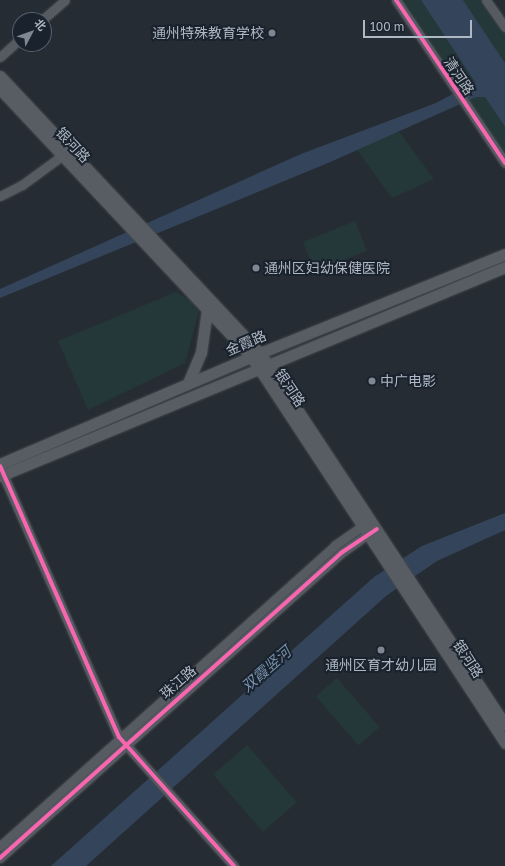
<!DOCTYPE html>
<html>
<head>
<meta charset="utf-8">
<style>
	body { margin:0 }
	#map { position:relative; width:505px; height:866px; overflow:hidden; background:#262c33; font-family:"Golos Text","Noto Sans SC",sans-serif }
	div>[style] { position:absolute }
	.green>* { inset:0; background:#243739; transform-origin:0 0 }
	.water>* { inset:0; background:#34455b }
	.roads { filter:drop-shadow(0 0 1px #44484e) drop-shadow(0 0 1px #44484e) }
	.minor>* { height:9px; margin:-4.5px; padding:0 4.5px; transform-origin:4.5px; border-radius:4.5px; background:#565a61 }
	.major>* { height:11px; margin:-5.5px; padding:0 5.5px; transform-origin:5.5px; border-radius:5.5px; background:#585d63 }
	.cycleway>* { height:4px; margin:-2px; padding:0 2px; transform-origin:2px; border-radius:2px; background:#f766af }
	.dots>* { width:11px; height:11px; translate:-50% -50%; box-sizing:border-box; border:2px solid #1a232d; border-radius:50% }
	span { translate:-50% -50%; white-space:nowrap; text-align:center; line-height:1.15; -webkit-text-stroke:4px #1a232d; paint-order:stroke }
	.poi-label { font-size:14px; color:#afb8c5 }
	.right { translate:-100% -50%; text-align:right }
	.left { translate:0 -50%; text-align:left }
	.street-label { font-size:14px; color:#afb8c5 }
	.water-label { font-size:15px; color:#7790ad; font-style:italic }
	.north { position:absolute; left:12px; top:12px; width:40px; height:40px; box-sizing:border-box; background:#1a232d; border:1px solid #565f6a; border-radius:50%; rotate:49deg; font-size:11px; font-weight:700; line-height:16px; text-align:center; color:#afb8c5 }
	.north::after { content:''; display:block; margin:auto; width:14px; height:18px; background:#7f8792; clip-path:polygon(50% 0,100% 100%,50% 72%,0 100%) }
	.scale { position:absolute; left:363px; top:20px; width:109px; height:18px; box-sizing:border-box; border:2px solid #afb8c5; border-top:0; padding-left:5px; font-size:12px; line-height:14px; white-space:nowrap; color:#afb8c5; -webkit-text-stroke:3px #1a232d; paint-order:stroke }
</style>
</head>
<body>
<div id="map">
	<div class="green">
		<i style="clip-path:polygon(396px 0,421px 0,505px 127px,505px 164px)"></i>
		<i style="clip-path:polygon(463px 0,483px 0,505px 31px,505px 63px)"></i>
		<i style="clip-path:polygon(395px 126px,434px 179px,392px 198px,352px 143px)"></i>
		<i style="left:355px;top:221px;width:32px;height:56px;rotate:68deg"></i>
		<i style="clip-path:polygon(176px 292px,193px 302px,199px 312px,185px 363px,88px 410px,58px 341px)"></i>
		<i style="left:337px;top:678px;width:65px;height:28px;rotate:49deg"></i>
		<i style="left:247px;top:745px;width:76px;height:45px;rotate:49deg"></i>
	</div>
	<div class="water">
		<i style="clip-path:polygon(421px 0,463px 0,505px 63px,505px 127px,485px 97px,476px 97px,328px 163px,0 298px,0 289px,301px 154px,436px 103px,475px 82px)"></i>
		<i style="clip-path:polygon(505px 513px,505px 530px,437px 561px,386px 596px,86px 866px,51px 866px,374px 577px,422px 546px)"></i>
	</div>
	<div class="roads">
		<div class="minor">
			<i style="left:396px;top:0;width:196px;rotate:56.2deg"></i>
			<i style="left:486px;top:0;width:33px;rotate:55deg"></i>
			<i style="left:42px;top:20px;width:30px;rotate:-41deg"></i>
			<i style="left:0;top:57px;width:27px;rotate:-42deg"></i>
			<i style="left:0;top:196px;width:25px;rotate:-27deg"></i>
			<i style="left:22px;top:185px;width:56px;rotate:-36.3deg"></i>
			<i style="left:1px;top:470px;width:292px;rotate:66.2deg"></i>
			<i style="left:119px;top:737px;width:173px;rotate:48.3deg"></i>
			<i style="left:0;top:846px;width:450px;rotate:-41.9deg"></i>
			<i style="left:335px;top:545px;width:40px;rotate:-34.9deg"></i>
			<i style="left:0;top:858px;width:457px;rotate:-41.8deg"></i>
			<i style="left:341px;top:553px;width:39px;rotate:-35deg"></i>
		</div>
		<div class="major">
			<i style="left:0;top:76px;width:380px;rotate:46.8deg"></i>
			<i style="left:260px;top:353px;width:445px;rotate:56.6deg"></i>
			<i style="left:0;top:89px;width:366px;rotate:46.8deg"></i>
			<i style="left:251px;top:356px;width:463px;rotate:56.7deg"></i>
			<i style="left:188px;top:383px;width:33px;rotate:-67deg"></i>
			<i style="left:201px;top:353px;width:43px;rotate:-82.1deg"></i>
			<i style="left:0;top:464px;width:283px;rotate:-23.1deg"></i>
			<i style="left:260px;top:353px;width:264px;rotate:-22deg"></i>
			<i style="left:0;top:476px;width:547px;rotate:-22.48deg"></i>
		</div>
	</div>
	<div class="cycleway">
		<i style="left:396px;top:0;width:196px;rotate:56.2deg"></i>
		<i style="left:0;top:466px;width:296px;rotate:66.3deg"></i>
		<i style="left:119px;top:737px;width:173px;rotate:48.3deg"></i>
		<i style="left:0;top:858px;width:457px;rotate:-41.8deg"></i>
		<i style="left:341px;top:553px;width:43px;rotate:-33.7deg"></i>
	</div>
	<div class="dots">
		<i style="left:272px;top:33px;background:#7f8792"></i>
		<i style="left:256px;top:268px;background:#7f8792"></i>
		<i style="left:372px;top:381px;background:#7f8792"></i>
		<i style="left:381px;top:650px;background:#7f8792"></i>
	</div>
	<div class="poi-label">
		<span class="right" style="left:264px;top:33px">通州特殊教育学校</span>
		<span class="left" style="left:264px;top:268px">通州区妇幼保健医院</span>
		<span class="left" style="left:380px;top:381px">中广电影</span>
		<span style="left:381px;top:665px">通州区育才幼儿园</span>
	</div>
	<div class="street-label">
		<span style="left:459px;top:76px;rotate:56deg">清河路</span>
		<span style="left:73px;top:145px;rotate:47deg">银河路</span>
		<span style="left:246px;top:343px;rotate:-23deg">金霞路</span>
		<span style="left:290px;top:388px;rotate:56deg">银河路</span>
		<span style="left:468px;top:659px;rotate:57deg">银河路</span>
		<span style="left:178px;top:682px;rotate:-41deg">珠江路</span>
	</div>
	<div class="water-label">
		<span style="left:266px;top:669px;rotate:-41deg">双霞竖河</span>
	</div>
	<div class="north">北</div>
	<div class="scale">100 m</div>
</div>
</body>
</html>
